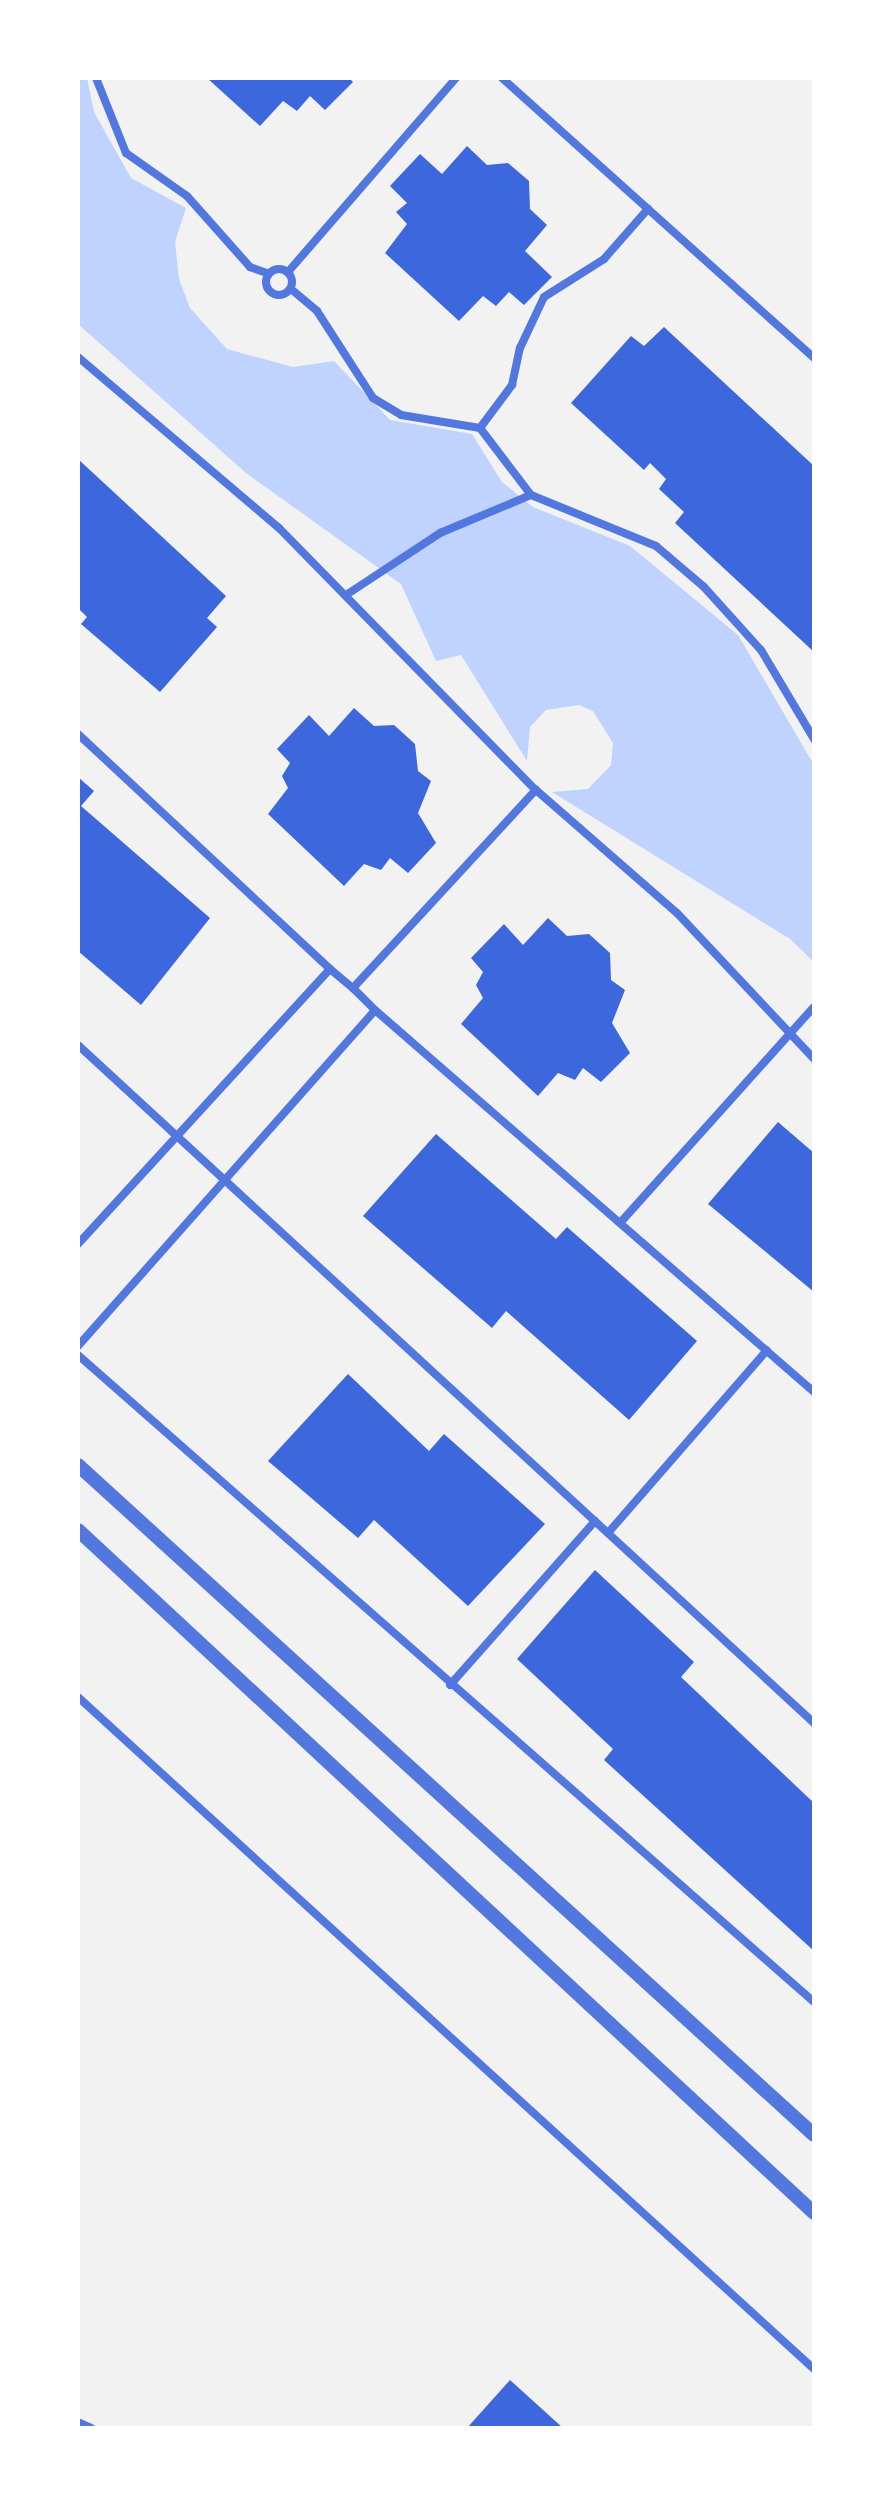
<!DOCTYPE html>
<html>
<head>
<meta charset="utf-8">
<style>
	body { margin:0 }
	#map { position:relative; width:892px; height:2506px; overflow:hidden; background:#f2f2f2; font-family:"Public Sans",sans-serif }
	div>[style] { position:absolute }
	.water>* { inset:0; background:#bfd3fe }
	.building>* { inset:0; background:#3d67dc }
	.minor>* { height:8px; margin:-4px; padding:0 4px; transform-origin:4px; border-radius:4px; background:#5277de }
	.minor>.ring { margin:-4px; padding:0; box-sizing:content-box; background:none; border:8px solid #5277de; border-radius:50% }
	.tertiary>* { height:14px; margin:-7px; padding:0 7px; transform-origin:7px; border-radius:7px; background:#5277de }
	span { translate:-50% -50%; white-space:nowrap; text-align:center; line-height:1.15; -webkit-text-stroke:8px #fff; paint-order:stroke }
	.frame { position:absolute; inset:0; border:80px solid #fff; pointer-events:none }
</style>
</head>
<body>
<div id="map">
	<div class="water">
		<i style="clip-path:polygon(78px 78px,87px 78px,94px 112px,131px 178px,186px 208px,175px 242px,179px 279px,190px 308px,227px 349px,293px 367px,334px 361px,390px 420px,472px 434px,502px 482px,533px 507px,630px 546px,738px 635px,814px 765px,814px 962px,790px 939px,552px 792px,588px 789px,611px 765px,613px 743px,593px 711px,579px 705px,546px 710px,530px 727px,527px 761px,461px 655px,436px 661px,401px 584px,246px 473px,78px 324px)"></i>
	</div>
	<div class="building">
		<i style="clip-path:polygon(207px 78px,349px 78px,353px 82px,325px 110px,310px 96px,297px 111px,283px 101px,260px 126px)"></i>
		<i style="clip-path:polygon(467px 146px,487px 165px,508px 163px,529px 181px,530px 209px,547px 225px,525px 251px,552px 277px,524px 305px,509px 292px,496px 306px,483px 296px,459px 321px,385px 253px,407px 224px,396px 212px,407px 203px,390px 186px,420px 154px,442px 174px)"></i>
		<i style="clip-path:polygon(664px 327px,814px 466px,814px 652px,675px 523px,684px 512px,659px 489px,666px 479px,650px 463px,644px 470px,571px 403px,631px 336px,644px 346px)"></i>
		<i style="clip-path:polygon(78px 459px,226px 596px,207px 618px,217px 627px,160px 692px,81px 624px,87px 617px,78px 608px)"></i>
		<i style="clip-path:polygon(354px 708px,374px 726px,394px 725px,415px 744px,418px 771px,431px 781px,418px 813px,436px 843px,408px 873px,390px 858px,381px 870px,364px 864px,344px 886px,268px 814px,288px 788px,282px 776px,290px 763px,277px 749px,309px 715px,329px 736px)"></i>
		<i style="clip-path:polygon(78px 777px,94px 791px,81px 806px,210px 918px,141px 1005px,78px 951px)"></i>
		<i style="clip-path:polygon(548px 918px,567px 936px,589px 934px,610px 953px,611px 980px,625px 990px,612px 1023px,630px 1053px,601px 1082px,583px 1068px,575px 1080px,558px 1073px,538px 1096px,461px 1024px,483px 998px,476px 985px,483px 972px,471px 958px,504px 924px,523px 945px)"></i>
		<i style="clip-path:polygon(778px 1122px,814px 1153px,814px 1292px,708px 1204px)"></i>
		<i style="clip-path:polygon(436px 1134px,556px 1239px,567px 1227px,697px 1341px,629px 1420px,506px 1311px,492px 1328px,363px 1216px)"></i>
		<i style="clip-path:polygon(348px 1374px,429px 1451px,444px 1434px,545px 1524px,468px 1606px,374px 1520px,358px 1538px,268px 1461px)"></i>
		<i style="clip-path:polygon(595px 1570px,694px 1662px,681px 1677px,814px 1803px,814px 1951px,604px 1760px,613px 1749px,517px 1659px)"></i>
		<i style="clip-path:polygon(510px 2380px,563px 2428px,467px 2428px)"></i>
	</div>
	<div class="minor">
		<i style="left:96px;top:78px;width:81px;rotate:68.2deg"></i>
		<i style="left:126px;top:153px;width:75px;rotate:35.2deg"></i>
		<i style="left:187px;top:196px;width:95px;rotate:48.4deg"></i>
		<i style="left:250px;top:267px;width:20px;rotate:20deg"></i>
		<i style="left:502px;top:78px;width:419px;rotate:41.9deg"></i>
		<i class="ring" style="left:266px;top:269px;width:18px;height:18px"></i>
		<i style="left:288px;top:272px;width:257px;rotate:-49.1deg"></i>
		<i style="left:291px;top:289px;width:34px;rotate:40deg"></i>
		<i style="left:317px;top:311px;width:103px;rotate:57.2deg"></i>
		<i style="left:373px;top:398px;width:33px;rotate:31deg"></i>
		<i style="left:401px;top:415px;width:80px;rotate:9.3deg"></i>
		<i style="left:480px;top:428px;width:84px;rotate:52.7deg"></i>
		<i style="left:531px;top:495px;width:135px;rotate:22.2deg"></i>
		<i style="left:656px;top:546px;width:63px;rotate:40.5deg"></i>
		<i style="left:704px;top:587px;width:85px;rotate:47.9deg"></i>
		<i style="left:761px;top:650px;width:104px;rotate:59.2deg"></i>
		<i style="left:78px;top:357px;width:264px;rotate:40.4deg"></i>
		<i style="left:279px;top:528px;width:367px;rotate:45.6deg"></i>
		<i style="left:536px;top:790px;width:187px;rotate:41.1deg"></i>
		<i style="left:677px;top:913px;width:200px;rotate:46.8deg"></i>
		<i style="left:480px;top:428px;width:54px;rotate:-53.3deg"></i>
		<i style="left:512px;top:385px;width:38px;rotate:-78deg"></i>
		<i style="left:520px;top:348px;width:56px;rotate:-64.8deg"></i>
		<i style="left:544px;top:297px;width:71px;rotate:-32.3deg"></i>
		<i style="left:604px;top:259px;width:67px;rotate:-48.7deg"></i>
		<i style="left:346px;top:595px;width:113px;rotate:-33.4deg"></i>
		<i style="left:440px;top:533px;width:99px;rotate:-22.7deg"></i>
		<i style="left:78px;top:734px;width:345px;rotate:43deg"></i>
		<i style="left:375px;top:1010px;width:582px;rotate:41.03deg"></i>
		<i style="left:78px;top:1045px;width:1001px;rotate:42.65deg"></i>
		<i style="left:620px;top:1223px;width:290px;rotate:-48.1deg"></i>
		<i style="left:78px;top:1244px;width:373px;rotate:-47.5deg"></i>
		<i style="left:330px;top:969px;width:30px;rotate:40deg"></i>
		<i style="left:78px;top:1346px;width:448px;rotate:-48.5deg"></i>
		<i style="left:375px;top:1010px;width:31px;rotate:-135deg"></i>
		<i style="left:353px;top:988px;width:270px;rotate:-47.3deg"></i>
		<i style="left:78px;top:1355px;width:980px;rotate:41.32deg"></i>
		<i style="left:608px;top:1533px;width:242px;rotate:-49deg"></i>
		<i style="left:450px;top:1685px;width:219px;rotate:-48.5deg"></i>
		<i style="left:78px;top:1697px;width:997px;rotate:42.4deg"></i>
		<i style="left:80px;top:2423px;width:12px;rotate:24deg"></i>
	</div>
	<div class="tertiary">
		<i style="left:78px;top:1465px;width:995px;rotate:42.31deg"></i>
		<i style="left:78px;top:1530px;width:1004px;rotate:42.86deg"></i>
	</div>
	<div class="frame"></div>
</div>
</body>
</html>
